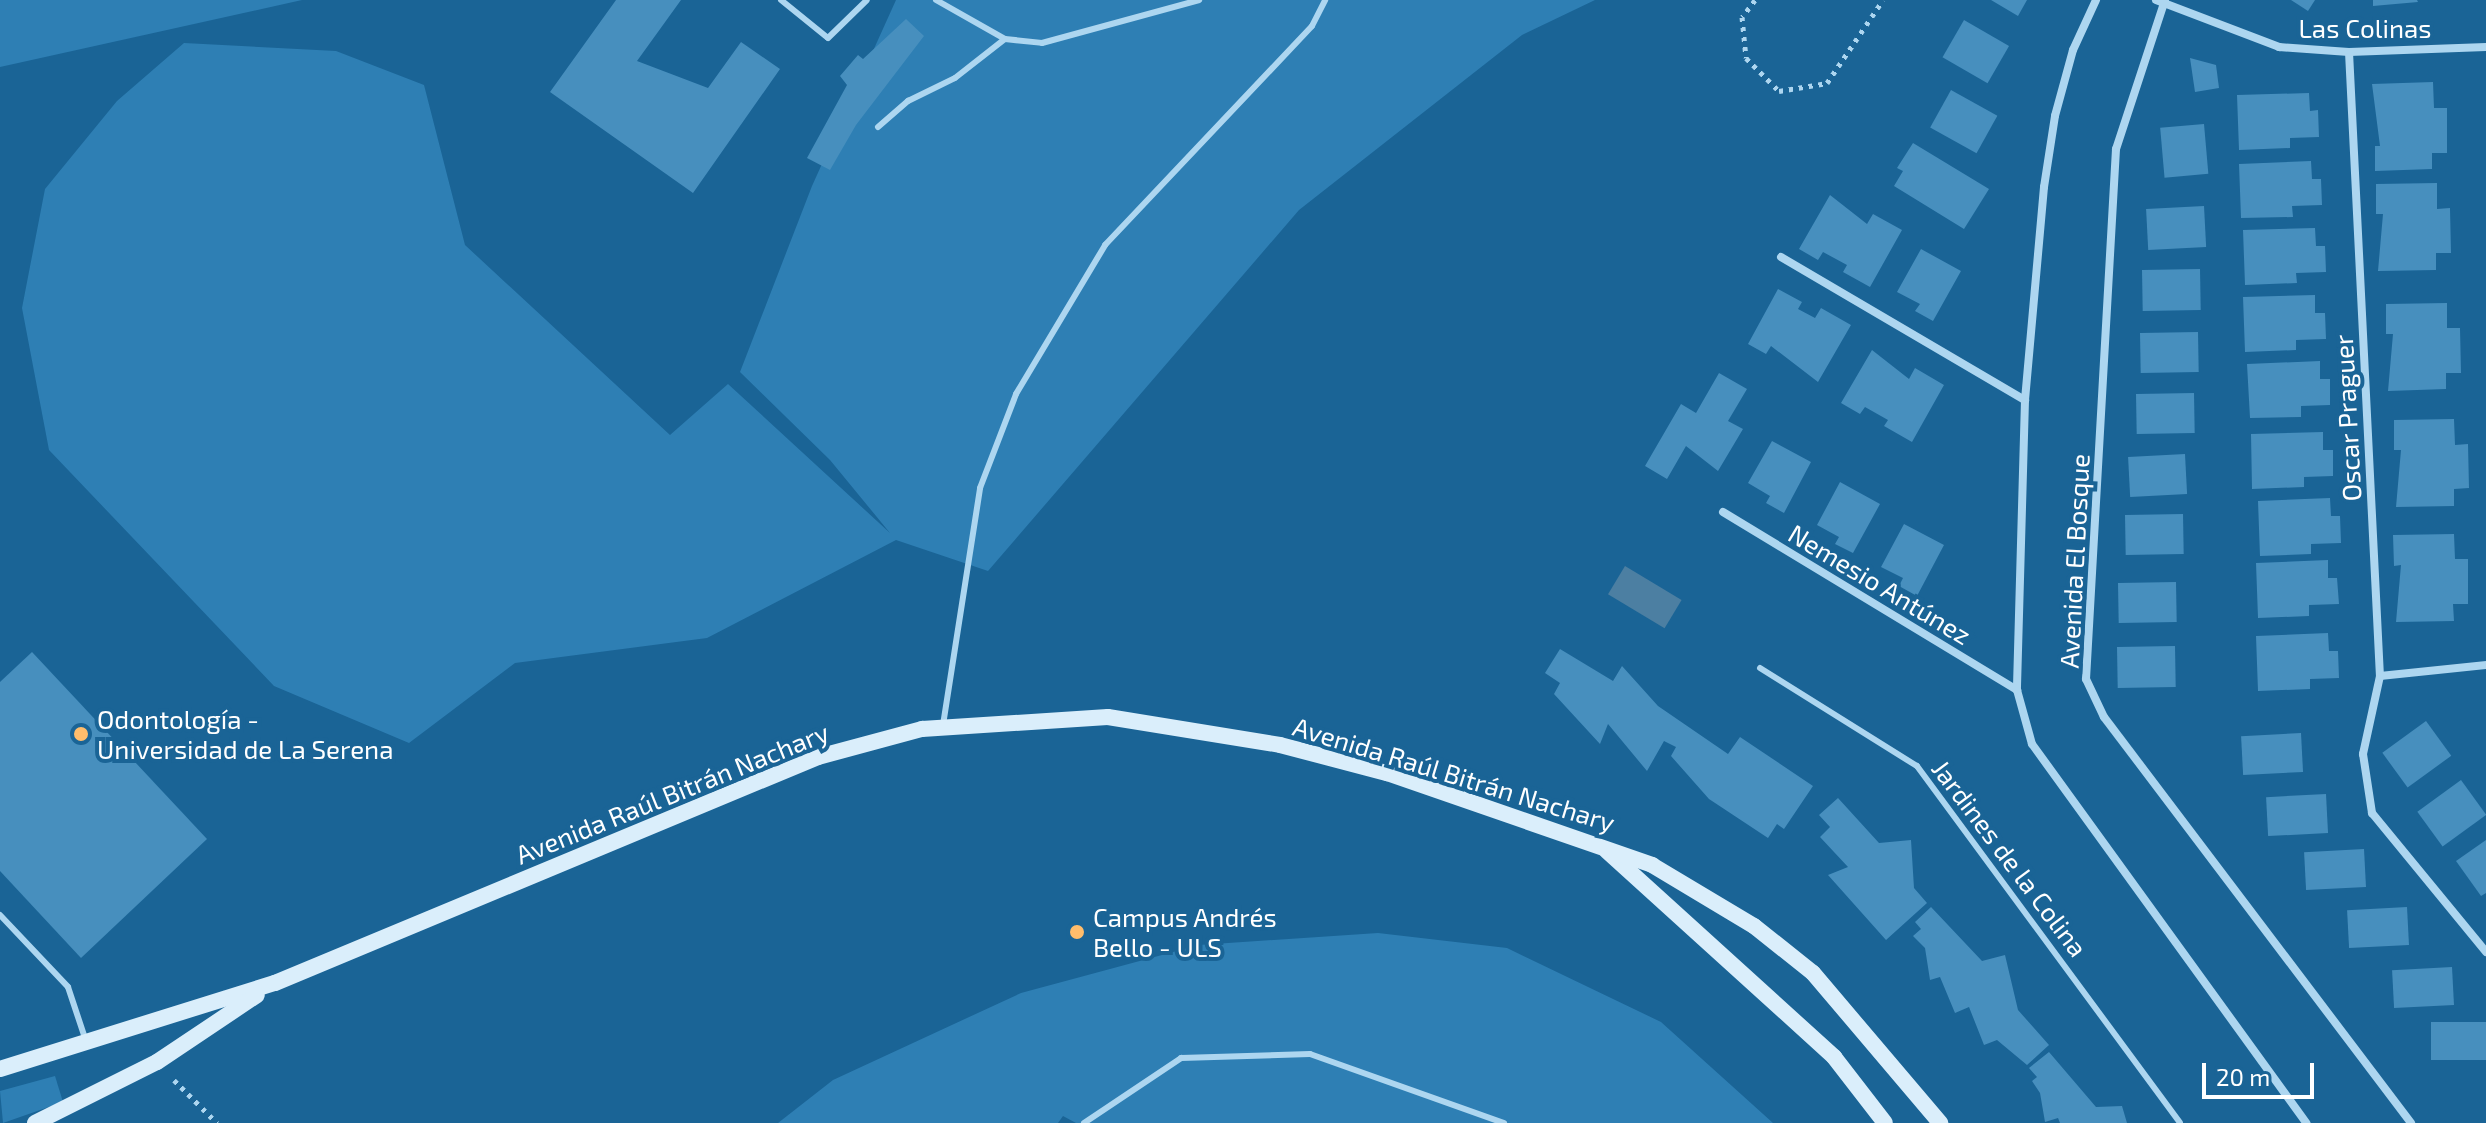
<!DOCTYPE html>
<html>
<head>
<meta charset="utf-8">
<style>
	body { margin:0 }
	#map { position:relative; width:2486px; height:1123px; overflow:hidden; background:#1a6496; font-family:"Exo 2",sans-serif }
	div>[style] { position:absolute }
	.green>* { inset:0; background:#2e7fb4 }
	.water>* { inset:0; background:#4c7fa2; transform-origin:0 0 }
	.building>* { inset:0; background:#478fbe; transform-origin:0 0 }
	.path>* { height:5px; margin-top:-2.5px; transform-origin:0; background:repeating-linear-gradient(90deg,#add6f0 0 4px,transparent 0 10px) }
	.service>* { height:6px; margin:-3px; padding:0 3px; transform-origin:3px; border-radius:3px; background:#add6f0 }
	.minor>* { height:8px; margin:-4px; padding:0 4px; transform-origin:4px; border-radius:4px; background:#add6f0 }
	.secondary>* { height:16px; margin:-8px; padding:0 8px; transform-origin:8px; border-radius:8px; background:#daeefb }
	.dots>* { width:22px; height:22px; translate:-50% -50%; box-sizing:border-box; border:4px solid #1a6496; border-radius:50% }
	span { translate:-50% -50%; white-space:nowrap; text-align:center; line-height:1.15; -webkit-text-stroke:8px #1a6496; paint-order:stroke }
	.street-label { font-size:26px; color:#fff }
	.poi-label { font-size:26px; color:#fff }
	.left { translate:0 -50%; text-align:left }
	.scale { position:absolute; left:2202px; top:1063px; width:112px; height:36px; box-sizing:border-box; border:4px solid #fff; border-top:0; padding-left:10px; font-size:24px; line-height:28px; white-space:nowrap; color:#fff; -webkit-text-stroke:6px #1a6496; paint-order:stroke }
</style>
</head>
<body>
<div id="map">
	<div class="green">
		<i style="clip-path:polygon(0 0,302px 0,0 67px)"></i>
		<i style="clip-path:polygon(896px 0,1595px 0,1522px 35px,1299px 210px,988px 571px,896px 540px,707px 638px,515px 663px,409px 743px,274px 686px,49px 450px,22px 308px,45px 189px,117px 101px,184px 43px,336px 51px,424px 85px,465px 245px,670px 435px,728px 384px,890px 533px,830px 460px,740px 372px,812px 186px)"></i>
		<i style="clip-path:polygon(1378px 933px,1507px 948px,1661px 1022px,1773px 1123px,1076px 1123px,1063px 1116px,1058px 1123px,778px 1123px,833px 1080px,1021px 993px,1199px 945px)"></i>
		<i style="clip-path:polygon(55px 1076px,63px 1102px,3px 1123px,0 1091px)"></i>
	</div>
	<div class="water">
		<i style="left:1625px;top:566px;width:66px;height:33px;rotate:31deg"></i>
	</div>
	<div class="building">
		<i style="clip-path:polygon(616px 0,681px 0,637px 61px,708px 88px,741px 42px,780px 69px,693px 193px,550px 92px)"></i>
		<i style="clip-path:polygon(1991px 0,2027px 0,2018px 16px)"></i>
		<i style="clip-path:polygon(2291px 0,2315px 0,2308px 11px)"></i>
		<i style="clip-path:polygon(2373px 0,2417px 0,2418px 2px,2373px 6px)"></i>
		<i style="clip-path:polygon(906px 19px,924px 36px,856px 125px,830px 170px,807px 158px,847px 85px,840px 76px,858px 55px,863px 59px)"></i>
		<i style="left:1964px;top:20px;width:52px;height:43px;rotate:30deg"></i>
		<i style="clip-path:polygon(2190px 58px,2216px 65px,2219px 88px,2195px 92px)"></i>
		<i style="clip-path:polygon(2433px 82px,2434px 108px,2447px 108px,2447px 153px,2432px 153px,2432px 169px,2375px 171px,2375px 146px,2380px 146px,2372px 84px)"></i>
		<i style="left:1951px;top:90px;width:53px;height:43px;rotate:29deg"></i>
		<i style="clip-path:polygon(2309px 93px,2310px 111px,2318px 110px,2319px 137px,2290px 138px,2290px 148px,2239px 150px,2237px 95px)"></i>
		<i style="left:2204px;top:124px;width:50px;height:44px;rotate:85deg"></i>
		<i style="clip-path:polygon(1913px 143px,1989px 189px,1964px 229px,1894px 186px,1903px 171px,1897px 168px)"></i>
		<i style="clip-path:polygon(2311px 161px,2312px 179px,2321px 179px,2322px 205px,2292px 206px,2293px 217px,2241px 218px,2239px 164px)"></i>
		<i style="clip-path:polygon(2437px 183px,2437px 209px,2450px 208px,2451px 253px,2436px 253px,2436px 270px,2378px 271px,2383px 214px,2376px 214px,2376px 184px)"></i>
		<i style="clip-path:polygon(1830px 195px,1867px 224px,1873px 214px,1902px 230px,1870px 287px,1843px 272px,1847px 265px,1823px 252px,1818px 260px,1799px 249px)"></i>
		<i style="left:2204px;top:206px;width:41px;height:58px;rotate:87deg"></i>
		<i style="clip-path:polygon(2315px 228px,2316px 246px,2325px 246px,2326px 272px,2296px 273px,2297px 283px,2245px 285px,2243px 230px)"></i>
		<i style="clip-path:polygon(1921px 249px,1961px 271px,1933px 321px,1915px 311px,1920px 304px,1897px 292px)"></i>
		<i style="left:2200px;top:269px;width:41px;height:58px;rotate:89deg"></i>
		<i style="clip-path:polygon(1778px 289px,1802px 302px,1798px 309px,1815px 318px,1821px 308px,1851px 325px,1818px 382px,1771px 346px,1766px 354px,1748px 344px)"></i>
		<i style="clip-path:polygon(2315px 295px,2315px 313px,2325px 313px,2326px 339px,2296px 340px,2296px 350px,2245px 352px,2243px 297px)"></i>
		<i style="clip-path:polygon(2447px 303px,2447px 328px,2460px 328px,2461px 373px,2446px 373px,2446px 389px,2388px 391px,2393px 334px,2386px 334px,2386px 304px)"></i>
		<i style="left:2198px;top:332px;width:40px;height:58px;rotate:89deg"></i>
		<i style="clip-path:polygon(1872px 350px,1909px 379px,1915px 368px,1944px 385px,1912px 442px,1884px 426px,1888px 420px,1865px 407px,1860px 414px,1841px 403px)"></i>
		<i style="clip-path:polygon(2320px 361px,2320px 379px,2330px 379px,2330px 405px,2301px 406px,2301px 417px,2250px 418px,2247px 364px)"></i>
		<i style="clip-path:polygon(1719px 373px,1747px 389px,1728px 421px,1743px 429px,1718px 471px,1686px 446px,1667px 479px,1645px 466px,1681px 404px,1696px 413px)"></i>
		<i style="left:2194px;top:393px;width:40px;height:58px;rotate:89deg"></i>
		<i style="clip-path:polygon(2454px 419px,2455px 445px,2468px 444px,2469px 488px,2454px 489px,2454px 506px,2396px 507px,2401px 450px,2394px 450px,2394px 420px)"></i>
		<i style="clip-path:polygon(2323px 432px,2323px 450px,2333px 450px,2333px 476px,2304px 477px,2304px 487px,2252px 489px,2251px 434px)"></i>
		<i style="clip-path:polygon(1772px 441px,1811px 462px,1784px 513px,1766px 503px,1770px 496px,1748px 483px)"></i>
		<i style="left:2185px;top:454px;width:40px;height:57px;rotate:87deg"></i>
		<i style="clip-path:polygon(1840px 482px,1880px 504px,1853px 553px,1835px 544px,1839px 537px,1817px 525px)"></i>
		<i style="clip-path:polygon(2330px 498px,2331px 516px,2340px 516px,2341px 543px,2311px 544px,2311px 554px,2260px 556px,2258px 501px)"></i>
		<i style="left:2183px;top:514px;width:40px;height:58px;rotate:89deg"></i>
		<i style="clip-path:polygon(1904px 524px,1944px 545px,1917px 596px,1899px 586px,1903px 578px,1881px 567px)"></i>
		<i style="clip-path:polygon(2454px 534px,2455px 559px,2468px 559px,2468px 604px,2453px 604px,2454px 621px,2396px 622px,2401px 565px,2394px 566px,2393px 535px)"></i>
		<i style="clip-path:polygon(2328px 560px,2328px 578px,2337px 578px,2339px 604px,2309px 605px,2309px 616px,2258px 618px,2256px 563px)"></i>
		<i style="left:2176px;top:582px;width:40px;height:58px;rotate:89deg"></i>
		<i style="clip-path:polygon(2328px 633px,2329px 651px,2338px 651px,2339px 678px,2310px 679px,2310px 689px,2258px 691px,2256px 636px)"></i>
		<i style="left:2175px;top:646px;width:41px;height:58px;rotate:89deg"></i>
		<i style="clip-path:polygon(1560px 649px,1613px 681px,1622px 666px,1658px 706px,1728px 754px,1740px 737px,1813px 786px,1784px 829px,1777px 824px,1768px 838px,1709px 799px,1671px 756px,1676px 747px,1664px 741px,1647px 771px,1608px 724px,1600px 744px,1554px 694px,1560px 683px,1545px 673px)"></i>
		<i style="clip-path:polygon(32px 652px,207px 839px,81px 958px,0 871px,0 682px)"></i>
		<i style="left:2426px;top:721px;width:43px;height:54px;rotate:54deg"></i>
		<i style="left:2301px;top:733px;width:39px;height:60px;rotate:87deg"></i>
		<i style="left:2461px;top:780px;width:43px;height:54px;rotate:54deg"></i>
		<i style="left:2326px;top:794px;width:39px;height:60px;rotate:87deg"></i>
		<i style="clip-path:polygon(1838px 798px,1879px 843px,1911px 840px,1914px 888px,1927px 903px,1886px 940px,1828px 875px,1848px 867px,1820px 837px,1830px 827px,1819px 815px)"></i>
		<i style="clip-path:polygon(2486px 840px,2486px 893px,2481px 896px,2456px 861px)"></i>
		<i style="left:2364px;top:849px;width:38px;height:60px;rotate:87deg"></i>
		<i style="clip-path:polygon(1931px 907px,1982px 961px,2005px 955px,2018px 1010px,2049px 1045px,2027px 1065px,1997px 1040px,1984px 1045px,1969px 1007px,1955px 1013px,1940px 977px,1930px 980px,1925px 948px,1913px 936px,1921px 929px,1915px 922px)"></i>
		<i style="left:2407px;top:907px;width:38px;height:60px;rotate:87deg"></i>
		<i style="left:2452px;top:967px;width:38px;height:60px;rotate:87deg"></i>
		<i style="left:2486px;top:1022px;width:38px;height:55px;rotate:90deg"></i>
		<i style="clip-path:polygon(2049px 1052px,2096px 1107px,2122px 1106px,2127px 1123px,2060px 1123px,2058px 1118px,2045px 1122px,2040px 1093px,2032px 1081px,2037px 1077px,2029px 1068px)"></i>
	</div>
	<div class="path">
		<i style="left:1755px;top:0;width:21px;rotate:127deg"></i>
		<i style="left:1742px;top:17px;width:41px;rotate:84.4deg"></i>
		<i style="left:1746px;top:58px;width:47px;rotate:45deg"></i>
		<i style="left:1779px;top:91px;width:49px;rotate:-9.5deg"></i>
		<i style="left:1827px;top:83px;width:100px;rotate:-56deg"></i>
		<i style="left:174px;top:1080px;width:61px;rotate:45deg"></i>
	</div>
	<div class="service">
		<i style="left:781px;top:0;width:60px;rotate:39deg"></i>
		<i style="left:828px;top:38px;width:54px;rotate:-44.3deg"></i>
		<i style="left:936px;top:0;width:79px;rotate:29.5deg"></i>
		<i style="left:1005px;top:39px;width:37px;rotate:6deg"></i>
		<i style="left:1042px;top:43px;width:163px;rotate:-15.3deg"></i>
		<i style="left:878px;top:127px;width:40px;rotate:-41deg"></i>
		<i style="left:908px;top:101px;width:52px;rotate:-26.1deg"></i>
		<i style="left:955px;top:78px;width:63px;rotate:-38deg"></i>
		<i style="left:1760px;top:668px;width:185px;rotate:32deg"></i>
		<i style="left:1917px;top:766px;width:443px;rotate:53.6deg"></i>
		<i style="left:943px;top:725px;width:240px;rotate:-81.1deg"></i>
		<i style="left:980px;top:488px;width:101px;rotate:-69deg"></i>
		<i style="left:1016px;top:394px;width:174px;rotate:-59.1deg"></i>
		<i style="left:1105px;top:245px;width:301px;rotate:-46.6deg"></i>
		<i style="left:1312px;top:26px;width:29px;rotate:-63deg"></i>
		<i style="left:0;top:915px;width:99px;rotate:46.6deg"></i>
		<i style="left:68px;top:987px;width:57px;rotate:71.6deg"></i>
		<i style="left:1084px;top:1123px;width:117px;rotate:-33.8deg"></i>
		<i style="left:1181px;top:1058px;width:129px;rotate:-1.8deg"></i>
		<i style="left:1310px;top:1054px;width:206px;rotate:19.6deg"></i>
	</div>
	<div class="minor">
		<i style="left:2096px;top:0;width:55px;rotate:114.7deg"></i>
		<i style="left:2073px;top:50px;width:68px;rotate:105.3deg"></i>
		<i style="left:2055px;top:116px;width:72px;rotate:98.8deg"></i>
		<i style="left:2044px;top:187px;width:214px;rotate:95.1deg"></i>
		<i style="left:2025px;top:400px;width:290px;rotate:91.6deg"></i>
		<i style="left:2017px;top:690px;width:56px;rotate:74.5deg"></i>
		<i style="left:2032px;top:744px;width:468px;rotate:54.1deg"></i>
		<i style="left:2156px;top:0;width:132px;rotate:20.9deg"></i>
		<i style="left:2279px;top:47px;width:70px;rotate:4.1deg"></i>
		<i style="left:2349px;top:52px;width:137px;rotate:-2.1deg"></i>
		<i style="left:2165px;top:0;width:157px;rotate:108.2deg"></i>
		<i style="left:2116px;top:149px;width:531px;rotate:93.24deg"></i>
		<i style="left:2086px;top:679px;width:42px;rotate:64.7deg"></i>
		<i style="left:2104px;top:717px;width:509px;rotate:52.9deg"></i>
		<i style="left:2349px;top:52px;width:625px;rotate:87.16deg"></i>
		<i style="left:2380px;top:676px;width:80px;rotate:102.3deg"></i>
		<i style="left:2363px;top:754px;width:60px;rotate:81.3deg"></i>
		<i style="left:2372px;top:813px;width:180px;rotate:50.6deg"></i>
		<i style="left:1781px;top:257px;width:283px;rotate:30.4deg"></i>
		<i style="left:1723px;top:512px;width:344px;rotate:31.2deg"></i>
		<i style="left:2380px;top:676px;width:107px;rotate:-5.9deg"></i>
	</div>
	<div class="secondary">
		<i style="left:1607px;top:851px;width:307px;rotate:42.2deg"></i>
		<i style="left:1834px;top:1057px;width:83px;rotate:52.3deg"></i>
		<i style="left:0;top:1069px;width:288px;rotate:-17.4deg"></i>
		<i style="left:275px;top:983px;width:588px;rotate:-22.6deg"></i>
		<i style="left:818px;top:757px;width:108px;rotate:-15.1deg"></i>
		<i style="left:922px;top:729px;width:186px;rotate:-3.7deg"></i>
		<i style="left:1108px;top:717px;width:174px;rotate:9.2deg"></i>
		<i style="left:1280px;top:745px;width:111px;rotate:14.7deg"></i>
		<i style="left:1387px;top:773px;width:281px;rotate:19.1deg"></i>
		<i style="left:1652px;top:865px;width:119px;rotate:30.9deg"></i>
		<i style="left:1754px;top:926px;width:75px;rotate:38.5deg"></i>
		<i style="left:1813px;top:973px;width:197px;rotate:49.7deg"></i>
		<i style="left:35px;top:1123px;width:136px;rotate:-26.6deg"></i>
		<i style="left:157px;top:1062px;width:120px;rotate:-33.8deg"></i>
	</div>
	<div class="dots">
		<i style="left:81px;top:734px;background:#ffbd6c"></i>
		<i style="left:1077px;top:932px;background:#ffbd6c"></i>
	</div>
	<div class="street-label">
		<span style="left:2365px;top:28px">Las Colinas</span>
		<span style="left:2347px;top:418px;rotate:-93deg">Oscar Praguer</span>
		<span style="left:2074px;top:561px;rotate:-87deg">Avenida El Bosque</span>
		<span style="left:1880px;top:584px;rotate:31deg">Nemesio Antúnez</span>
		<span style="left:1454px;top:774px;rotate:17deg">Avenida Raúl Bitrán Nachary</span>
		<span style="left:672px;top:793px;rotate:-22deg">Avenida Raúl Bitrán Nachary</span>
		<span style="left:2010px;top:858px;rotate:53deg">Jardines de la Colina</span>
	</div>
	<div class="poi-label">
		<span class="left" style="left:97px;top:734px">Odontología -<br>Universidad de La Serena</span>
		<span class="left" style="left:1093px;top:932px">Campus Andrés<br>Bello - ULS</span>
	</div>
	<div class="scale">20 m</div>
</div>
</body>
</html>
